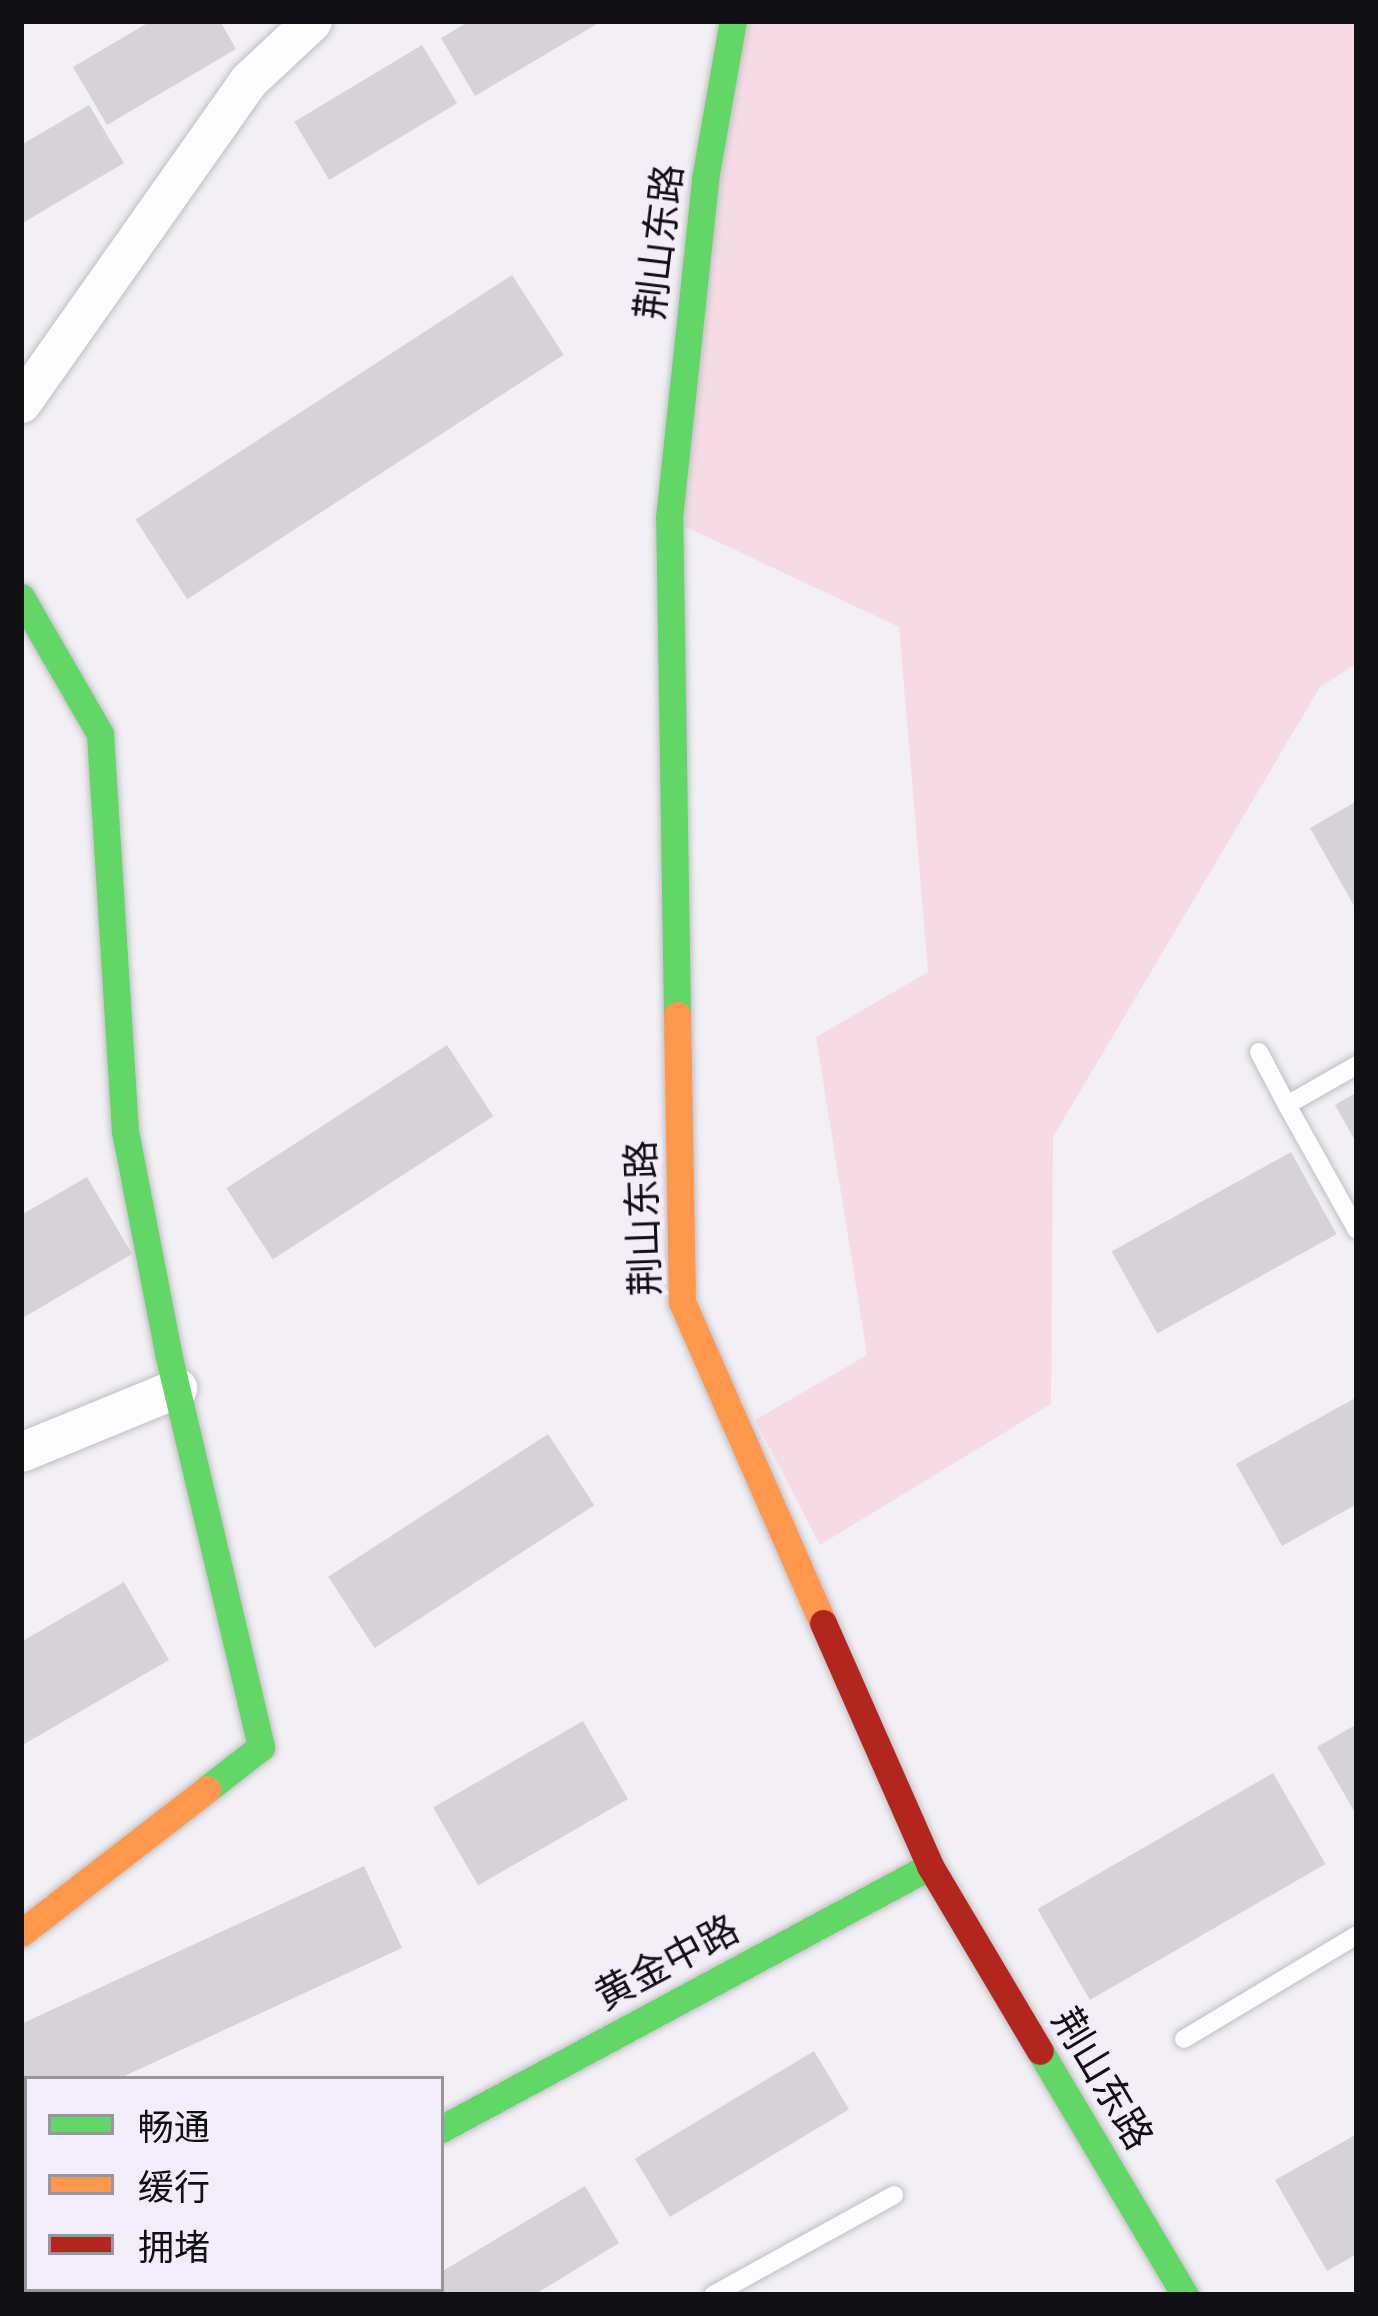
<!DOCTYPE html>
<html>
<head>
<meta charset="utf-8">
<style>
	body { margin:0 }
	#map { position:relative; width:1378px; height:2316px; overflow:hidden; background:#f2f0f5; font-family:"Space Grotesk","Noto Sans SC",sans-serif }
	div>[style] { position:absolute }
	.green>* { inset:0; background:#f6dbe4 }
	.building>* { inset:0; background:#d6d3d7; transform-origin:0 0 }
	.roads { filter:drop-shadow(0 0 3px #c1bfc4) drop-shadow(0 0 3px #c1bfc4) }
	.lane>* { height:18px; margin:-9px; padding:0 9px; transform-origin:9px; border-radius:9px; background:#fdfdfe }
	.street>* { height:39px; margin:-19.5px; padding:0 19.5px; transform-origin:19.5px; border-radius:19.5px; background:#fdfdfe }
	.fast>* { height:27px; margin:-13.5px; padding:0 13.5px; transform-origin:13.5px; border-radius:13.5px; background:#63d668 }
	.slow>* { height:27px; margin:-13.5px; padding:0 13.5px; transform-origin:13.5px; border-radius:13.5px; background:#ff974d }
	.jam>* { height:27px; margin:-13.5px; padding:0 13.5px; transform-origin:13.5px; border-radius:13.5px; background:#b3261e }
	span { translate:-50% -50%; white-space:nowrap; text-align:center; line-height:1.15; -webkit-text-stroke:9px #f2edf8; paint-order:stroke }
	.street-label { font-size:39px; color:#111013 }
	.frame { position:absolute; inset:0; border:24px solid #111013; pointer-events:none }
	.legend { position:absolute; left:24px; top:2076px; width:420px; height:216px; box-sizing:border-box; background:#f2edf8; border:3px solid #98959c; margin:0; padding:15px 21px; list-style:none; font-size:36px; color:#111013 }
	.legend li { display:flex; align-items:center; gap:24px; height:60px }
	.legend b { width:60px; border:3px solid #98959c }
</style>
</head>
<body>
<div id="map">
	<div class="green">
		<i style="clip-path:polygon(733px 21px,1357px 21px,1357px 663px,1320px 687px,1053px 1137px,1051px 1404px,820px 1545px,755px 1420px,867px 1355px,816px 1037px,928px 972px,899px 627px,669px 519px)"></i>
	</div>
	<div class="building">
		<i style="clip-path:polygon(151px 21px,220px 21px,236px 49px,107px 125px,73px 67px)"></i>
		<i style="clip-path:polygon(470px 21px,602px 21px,475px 96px,441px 38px)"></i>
		<i style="left:422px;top:45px;width:68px;height:149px;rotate:59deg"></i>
		<i style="clip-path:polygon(89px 105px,124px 163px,21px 224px,21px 145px)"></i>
		<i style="left:512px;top:275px;width:95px;height:449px;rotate:57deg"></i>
		<i style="clip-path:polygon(1357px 801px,1357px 911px,1310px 828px)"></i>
		<i style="left:447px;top:1045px;width:85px;height:263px;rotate:57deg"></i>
		<i style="clip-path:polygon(1357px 1092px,1357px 1144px,1335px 1105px)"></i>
		<i style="left:1291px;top:1152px;width:94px;height:205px;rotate:61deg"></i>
		<i style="clip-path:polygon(87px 1177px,132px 1254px,21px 1319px,21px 1215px)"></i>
		<i style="clip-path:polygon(1357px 1397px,1357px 1504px,1282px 1546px,1236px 1464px)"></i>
		<i style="left:548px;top:1434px;width:85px;height:262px;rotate:57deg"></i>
		<i style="clip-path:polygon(124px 1582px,169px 1660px,21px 1746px,21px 1642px)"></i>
		<i style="left:583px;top:1721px;width:90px;height:173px;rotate:60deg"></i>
		<i style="clip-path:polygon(1357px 1724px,1357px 1816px,1317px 1747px)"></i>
		<i style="left:1273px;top:1773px;width:105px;height:272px;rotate:60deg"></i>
		<i style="clip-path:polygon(364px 1866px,402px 1948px,118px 2079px,27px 2079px,27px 2113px,21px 2100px,21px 2024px)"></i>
		<i style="left:814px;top:2051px;width:68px;height:209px;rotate:59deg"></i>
		<i style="clip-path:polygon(1357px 2134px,1357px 2254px,1327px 2271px,1275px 2180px)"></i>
		<i style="clip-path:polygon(585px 2186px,619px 2243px,534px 2295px,402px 2295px,412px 2289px,441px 2289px,441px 2272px)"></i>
	</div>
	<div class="roads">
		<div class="lane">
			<i style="left:1259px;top:1052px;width:60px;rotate:62.2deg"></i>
			<i style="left:1287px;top:1105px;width:81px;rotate:-29.7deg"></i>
			<i style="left:1287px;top:1105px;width:143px;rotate:60.8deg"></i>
			<i style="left:1184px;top:2039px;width:202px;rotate:-31deg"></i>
			<i style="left:713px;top:2295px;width:207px;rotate:-28.9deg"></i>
		</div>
		<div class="street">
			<i style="left:21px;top:403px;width:395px;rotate:-54.8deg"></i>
			<i style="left:249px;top:80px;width:86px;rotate:-43.1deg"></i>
			<i style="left:21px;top:1452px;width:169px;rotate:-22.3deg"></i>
			<i style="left:175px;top:2289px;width:7px;rotate:63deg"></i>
		</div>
		<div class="fast">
			<i style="left:21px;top:597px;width:158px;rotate:60deg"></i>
			<i style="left:100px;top:734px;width:398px;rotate:86.4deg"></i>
			<i style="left:125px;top:1131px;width:226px;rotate:79deg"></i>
			<i style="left:168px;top:1353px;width:405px;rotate:76.7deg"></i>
			<i style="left:261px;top:1747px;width:68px;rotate:142.1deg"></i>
			<i style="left:677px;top:1015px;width:497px;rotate:-90.9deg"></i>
			<i style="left:669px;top:518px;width:341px;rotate:-83.9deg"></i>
			<i style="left:705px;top:179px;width:160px;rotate:-80deg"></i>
			<i style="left:1040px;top:2051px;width:284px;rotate:59.3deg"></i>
			<i style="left:441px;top:2129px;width:555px;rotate:-28.27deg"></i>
		</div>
		<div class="slow">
			<i style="left:677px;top:1015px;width:287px;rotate:89deg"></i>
			<i style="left:682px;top:1302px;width:351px;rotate:66.3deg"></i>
			<i style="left:21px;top:1933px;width:235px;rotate:-37.7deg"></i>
		</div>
		<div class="jam">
			<i style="left:823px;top:1623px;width:266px;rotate:66.2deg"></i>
			<i style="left:930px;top:1866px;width:215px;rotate:59.3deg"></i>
			<i style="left:121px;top:2295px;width:16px;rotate:-22deg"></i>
		</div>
	</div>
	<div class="street-label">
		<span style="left:660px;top:242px;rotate:-83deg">荆山东路</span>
		<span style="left:644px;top:1218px;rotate:-92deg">荆山东路</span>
		<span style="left:667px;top:1963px;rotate:-28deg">黄金中路</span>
		<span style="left:1102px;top:2079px;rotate:59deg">荆山东路</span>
	</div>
	<div class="frame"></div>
	<ul class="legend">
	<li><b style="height:15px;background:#63d668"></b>畅通</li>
	<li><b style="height:15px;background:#ff974d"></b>缓行</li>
	<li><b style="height:15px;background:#b3261e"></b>拥堵</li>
	</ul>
</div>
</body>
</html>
